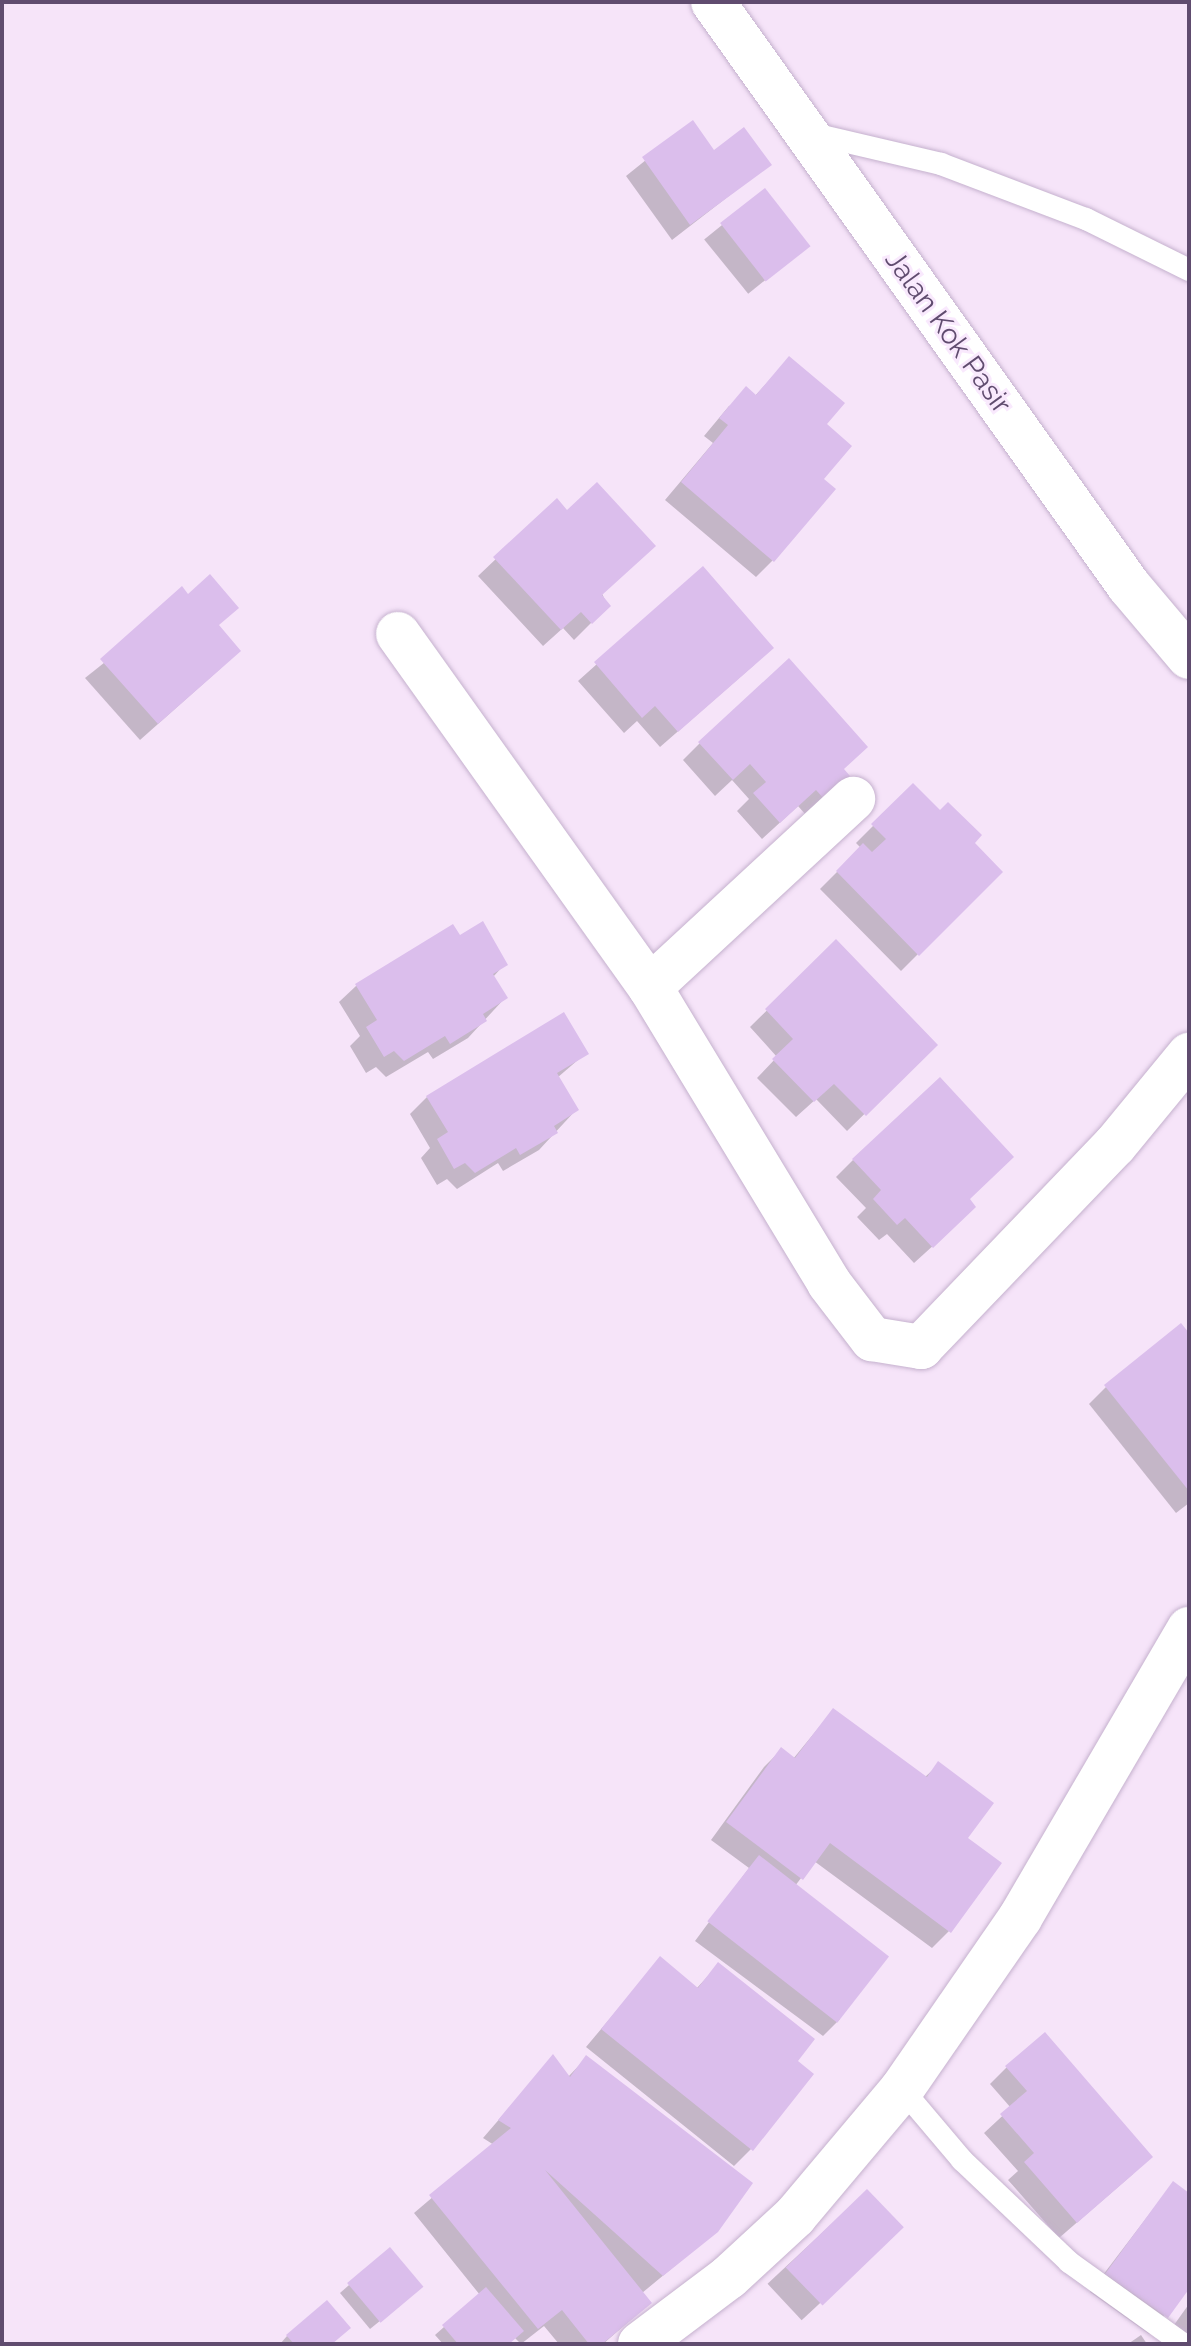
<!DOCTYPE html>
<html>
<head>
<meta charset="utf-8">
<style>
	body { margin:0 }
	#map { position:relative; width:1191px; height:2346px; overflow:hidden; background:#f6e4f9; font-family:Raleway,sans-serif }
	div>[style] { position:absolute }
	.shadow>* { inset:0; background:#0003; transform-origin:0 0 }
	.building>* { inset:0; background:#dbbeec; transform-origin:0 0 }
	.roads { filter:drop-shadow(0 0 2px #c5b1ce) drop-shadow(0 0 2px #c5b1ce) }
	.lane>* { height:22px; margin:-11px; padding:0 11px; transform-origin:11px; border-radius:11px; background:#fff }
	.street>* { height:44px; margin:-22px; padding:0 22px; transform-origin:22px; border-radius:22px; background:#fff }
	.secondary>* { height:44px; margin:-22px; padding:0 22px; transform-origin:22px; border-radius:22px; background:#fff }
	span { translate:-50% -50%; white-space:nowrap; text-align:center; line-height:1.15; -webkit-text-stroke:6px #f9e9fd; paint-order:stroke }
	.street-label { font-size:28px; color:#604c6f }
	.frame { position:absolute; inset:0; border:4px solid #604c6f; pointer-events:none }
</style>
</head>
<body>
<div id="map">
	<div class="shadow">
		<i style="clip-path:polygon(692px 123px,713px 153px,769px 165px,672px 240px,626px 176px)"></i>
		<i style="left:764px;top:191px;width:70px;height:77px;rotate:51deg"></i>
		<i style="clip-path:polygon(773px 376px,824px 424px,822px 480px,773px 560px,756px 577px,665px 500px,713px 443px,704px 436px,729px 406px,754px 397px)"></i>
		<i style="clip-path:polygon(557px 501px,608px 606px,574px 640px,563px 628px,543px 646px,478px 576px)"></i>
		<i style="clip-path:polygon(703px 569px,754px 665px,660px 747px,637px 721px,624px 733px,578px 681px)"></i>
		<i style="clip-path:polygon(188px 596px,217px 626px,221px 668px,140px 740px,85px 678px)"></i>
		<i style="clip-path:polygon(700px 743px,847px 776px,806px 815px,798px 806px,762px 839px,737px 811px,749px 799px,732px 780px,715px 796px,683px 760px)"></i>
		<i style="clip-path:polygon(913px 786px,1000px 872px,901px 971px,820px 889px,861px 848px,856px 843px)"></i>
		<i style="clip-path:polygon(459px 938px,505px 964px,493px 977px,505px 998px,468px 1038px,433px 1059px,428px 1052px,386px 1077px,376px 1067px,366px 1073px,350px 1046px,360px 1036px,339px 1002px,356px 986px)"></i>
		<i style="clip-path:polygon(836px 942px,935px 1045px,847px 1131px,816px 1099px,796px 1117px,757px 1078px,777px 1057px,750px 1027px)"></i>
		<i style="clip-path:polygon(586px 1053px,557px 1078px,576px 1110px,539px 1150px,503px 1171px,498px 1163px,457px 1189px,447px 1179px,437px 1185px,421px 1158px,430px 1148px,410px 1114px,427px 1097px)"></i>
		<i style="clip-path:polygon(853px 1160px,968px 1199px,957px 1224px,914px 1263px,887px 1234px,879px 1240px,857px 1217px,866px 1208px,836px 1177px)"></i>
		<i style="clip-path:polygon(1189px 1336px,1189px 1503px,1176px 1513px,1089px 1404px,1106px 1387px)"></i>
		<i style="clip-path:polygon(833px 1710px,924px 1778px,939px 1764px,965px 1838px,949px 1931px,932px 1948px,814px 1861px,795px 1886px,840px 2019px,823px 2036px,695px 1941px,749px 1868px,711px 1840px,764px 1767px,781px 1750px,793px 1759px)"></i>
		<i style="clip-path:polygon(660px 1959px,696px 1989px,718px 1965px,795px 2061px,751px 2149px,734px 2166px,586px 2047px)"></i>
		<i style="clip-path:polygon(553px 2057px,568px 2077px,586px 2058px,717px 2231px,642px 2293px,650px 2303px,603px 2344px,559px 2344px,544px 2326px,521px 2344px,515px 2338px,507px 2344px,443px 2344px,435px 2335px,480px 2295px,414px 2213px,494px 2145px,483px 2138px)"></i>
		<i style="clip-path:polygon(1007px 2067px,1133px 2174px,1059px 2238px,1008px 2180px,1018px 2171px,984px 2133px,1011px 2108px,990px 2084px)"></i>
		<i style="clip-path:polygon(1173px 2183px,1189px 2195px,1189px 2285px,1149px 2334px,1090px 2292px)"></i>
		<i style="left:867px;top:2191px;width:50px;height:136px;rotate:47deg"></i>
		<i style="clip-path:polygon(389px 2250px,412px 2295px,370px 2329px,340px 2293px)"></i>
		<i style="clip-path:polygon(1189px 2304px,1189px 2344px,1164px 2339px)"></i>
		<i style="clip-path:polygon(1141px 2335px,1147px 2344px,1128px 2344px)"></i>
		<i style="clip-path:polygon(287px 2336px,331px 2344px,280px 2344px)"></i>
	</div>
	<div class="building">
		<i style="clip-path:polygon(693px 120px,714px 150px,744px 127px,772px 165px,690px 225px,642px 157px)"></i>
		<i style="left:765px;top:188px;width:74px;height:57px;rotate:52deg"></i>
		<i style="clip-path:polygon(789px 356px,845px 403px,827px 424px,852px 446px,824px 479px,836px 489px,774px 562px,681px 482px,728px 425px,719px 418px,746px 386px,756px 395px)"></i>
		<i style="clip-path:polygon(597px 482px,656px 546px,602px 595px,611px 606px,592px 624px,581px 612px,561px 630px,493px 557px,557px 498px,567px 510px)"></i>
		<i style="clip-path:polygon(703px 566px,774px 648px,678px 732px,655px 706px,642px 718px,594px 662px)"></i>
		<i style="clip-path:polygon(210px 574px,239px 608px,219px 625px,241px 651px,158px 724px,100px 659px,182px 586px,188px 594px)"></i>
		<i style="clip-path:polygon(789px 658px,868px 747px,844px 769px,850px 776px,824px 799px,816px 790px,780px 823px,753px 793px,766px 782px,750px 764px,733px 780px,698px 742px)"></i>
		<i style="clip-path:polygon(913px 783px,940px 810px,948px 802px,982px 835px,975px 843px,1003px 872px,919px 956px,836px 871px,863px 843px,872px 852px,886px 839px,871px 824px)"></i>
		<i style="clip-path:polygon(483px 921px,508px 965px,493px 974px,508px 998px,483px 1014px,487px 1021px,450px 1044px,445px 1036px,404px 1061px,394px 1051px,384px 1057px,366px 1027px,377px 1020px,355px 984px,453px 924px,460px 935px)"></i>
		<i style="clip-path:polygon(836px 939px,938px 1045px,866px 1116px,834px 1084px,814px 1102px,772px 1059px,793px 1039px,765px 1009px)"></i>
		<i style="clip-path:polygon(564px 1012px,589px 1054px,557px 1073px,579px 1110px,554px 1126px,558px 1133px,520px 1155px,516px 1148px,475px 1173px,465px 1163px,454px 1169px,437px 1139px,448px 1132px,426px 1096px)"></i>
		<i style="clip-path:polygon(940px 1077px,1014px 1157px,970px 1199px,976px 1207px,933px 1248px,905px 1218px,897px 1225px,873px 1199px,881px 1190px,852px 1159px)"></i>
		<i style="clip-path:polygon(1181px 1323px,1189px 1333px,1189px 1491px,1104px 1385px)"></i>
		<i style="clip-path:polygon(833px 1708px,927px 1777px,938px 1761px,994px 1803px,968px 1838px,1002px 1863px,951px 1933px,830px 1843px,803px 1880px,726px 1822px,781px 1747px,795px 1758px)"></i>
		<i style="left:759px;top:1855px;width:165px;height:84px;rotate:38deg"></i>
		<i style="clip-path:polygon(660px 1956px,698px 1988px,718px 1962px,815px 2039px,798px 2061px,814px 2074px,753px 2151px,601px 2029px)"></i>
		<i style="clip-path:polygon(1045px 2032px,1153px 2157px,1077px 2223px,1024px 2162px,1034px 2153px,1000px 2114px,1027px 2091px,1005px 2066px)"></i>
		<i style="clip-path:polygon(553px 2054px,570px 2077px,586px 2055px,753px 2183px,718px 2232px,663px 2276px,545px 2170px,652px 2303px,602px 2344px,589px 2344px,562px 2310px,538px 2329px,429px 2195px,511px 2128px,498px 2120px)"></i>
		<i style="clip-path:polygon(1173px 2181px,1189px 2193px,1189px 2289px,1168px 2318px,1105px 2274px)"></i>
		<i style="left:867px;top:2189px;width:53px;height:113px;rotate:46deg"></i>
		<i style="left:390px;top:2247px;width:52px;height:56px;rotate:50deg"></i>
		<i style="clip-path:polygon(486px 2287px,524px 2331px,509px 2344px,458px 2344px,442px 2325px)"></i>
		<i style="clip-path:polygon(327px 2300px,351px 2328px,332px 2344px,294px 2344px,286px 2335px)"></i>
	</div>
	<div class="roads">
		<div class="lane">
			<i style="left:809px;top:133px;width:136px;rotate:13.2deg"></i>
			<i style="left:941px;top:164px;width:155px;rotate:20.8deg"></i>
			<i style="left:1086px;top:219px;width:115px;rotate:26.3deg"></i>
			<i style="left:902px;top:2089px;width:93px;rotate:49.8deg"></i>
			<i style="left:962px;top:2160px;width:148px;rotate:43.6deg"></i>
			<i style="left:1069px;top:2262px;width:140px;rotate:35.7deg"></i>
		</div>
		<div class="street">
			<i style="left:398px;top:634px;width:434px;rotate:54.5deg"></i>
			<i style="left:650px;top:987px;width:346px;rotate:58.8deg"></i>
			<i style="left:829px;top:1283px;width:71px;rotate:52.5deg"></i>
			<i style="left:872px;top:1339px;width:50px;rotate:9.3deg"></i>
			<i style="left:921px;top:1347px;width:280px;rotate:-46.2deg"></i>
			<i style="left:1115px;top:1145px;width:117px;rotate:-50.6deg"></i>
			<i style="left:650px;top:987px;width:277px;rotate:-42.8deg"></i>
			<i style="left:640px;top:2344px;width:111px;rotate:-37deg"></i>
			<i style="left:729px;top:2277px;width:90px;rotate:-42.7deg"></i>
			<i style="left:795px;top:2216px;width:166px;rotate:-49.9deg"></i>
			<i style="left:902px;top:2089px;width:208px;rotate:-55.4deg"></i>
			<i style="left:1020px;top:1918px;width:335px;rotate:-59.7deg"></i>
		</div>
		<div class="secondary">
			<i style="left:713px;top:2px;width:717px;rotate:54.54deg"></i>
			<i style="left:1129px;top:586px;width:93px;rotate:49.8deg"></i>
		</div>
	</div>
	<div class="street-label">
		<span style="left:948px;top:332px;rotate:54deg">Jalan Kok Pasir</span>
	</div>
	<div class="frame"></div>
</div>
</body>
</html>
